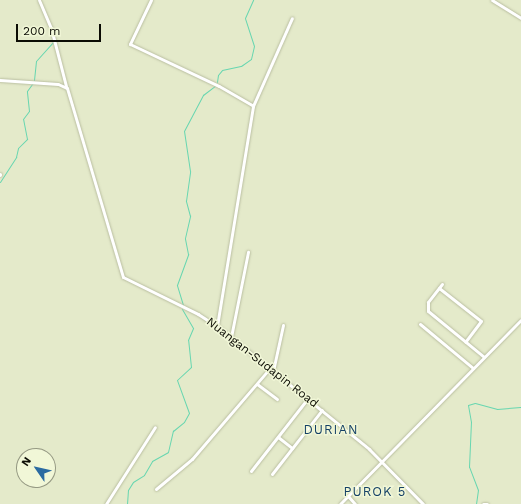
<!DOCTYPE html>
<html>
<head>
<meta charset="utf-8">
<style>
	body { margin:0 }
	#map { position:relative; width:521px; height:504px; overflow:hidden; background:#e4eaca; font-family:"Work Sans",sans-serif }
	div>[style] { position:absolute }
	.stream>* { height:1px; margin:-0.5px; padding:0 0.5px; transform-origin:0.5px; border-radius:0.5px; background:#67d6b0 }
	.roads { filter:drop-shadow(0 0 1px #babfa1) drop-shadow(0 0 1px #babfa1) }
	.minor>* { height:3px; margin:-1.5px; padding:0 1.5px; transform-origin:1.5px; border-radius:1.5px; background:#fff }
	span { translate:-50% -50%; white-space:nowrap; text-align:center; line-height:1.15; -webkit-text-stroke:3px #f1f7d7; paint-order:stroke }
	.street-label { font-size:12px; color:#0b0c04 }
	.neighbourhood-label { font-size:13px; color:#144065; letter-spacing:1px }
	.north { position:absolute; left:16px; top:448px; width:40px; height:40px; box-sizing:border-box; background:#f1f7d7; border:1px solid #959983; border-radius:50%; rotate:304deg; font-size:11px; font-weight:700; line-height:16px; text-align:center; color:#0b0c04 }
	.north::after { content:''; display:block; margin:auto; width:14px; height:18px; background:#2b6ba1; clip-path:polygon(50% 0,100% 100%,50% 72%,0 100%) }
	.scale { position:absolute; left:16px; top:24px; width:85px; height:18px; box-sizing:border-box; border:2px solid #0b0c04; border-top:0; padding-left:5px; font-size:12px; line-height:14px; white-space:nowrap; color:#0b0c04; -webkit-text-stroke:3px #f1f7d7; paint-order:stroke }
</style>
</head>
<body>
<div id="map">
	<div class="stream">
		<i style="left:34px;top:80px;width:19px;rotate:-84deg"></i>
		<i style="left:36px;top:61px;width:25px;rotate:-48deg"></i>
		<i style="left:217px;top:82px;width:7px;rotate:-82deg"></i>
		<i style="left:218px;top:75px;width:6px;rotate:-51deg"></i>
		<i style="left:222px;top:70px;width:19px;rotate:-12deg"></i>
		<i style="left:241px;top:66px;width:12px;rotate:-35deg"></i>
		<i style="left:251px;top:59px;width:13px;rotate:-77deg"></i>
		<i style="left:254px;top:46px;width:29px;rotate:-108deg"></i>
		<i style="left:245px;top:18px;width:20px;rotate:-66deg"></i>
		<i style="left:0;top:182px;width:30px;rotate:-57deg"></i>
		<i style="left:16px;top:157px;width:9px;rotate:-77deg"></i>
		<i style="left:18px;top:148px;width:13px;rotate:-45deg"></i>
		<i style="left:27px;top:139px;width:20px;rotate:-101deg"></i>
		<i style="left:23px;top:119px;width:10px;rotate:-53deg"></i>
		<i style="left:29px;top:111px;width:20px;rotate:-96deg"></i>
		<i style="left:27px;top:91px;width:9px;rotate:-54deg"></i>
		<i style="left:183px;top:305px;width:21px;rotate:-107deg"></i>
		<i style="left:177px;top:285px;width:33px;rotate:-70deg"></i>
		<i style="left:188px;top:254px;width:16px;rotate:-101deg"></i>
		<i style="left:185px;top:238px;width:23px;rotate:-77deg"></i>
		<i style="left:190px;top:216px;width:16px;rotate:-105deg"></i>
		<i style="left:186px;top:201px;width:30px;rotate:-82deg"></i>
		<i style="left:190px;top:171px;width:40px;rotate:-98.5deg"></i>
		<i style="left:184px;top:131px;width:41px;rotate:-62.2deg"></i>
		<i style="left:203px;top:95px;width:15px;rotate:-37deg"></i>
		<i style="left:127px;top:504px;width:14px;rotate:-86deg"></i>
		<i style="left:128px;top:490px;width:9px;rotate:-58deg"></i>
		<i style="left:133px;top:482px;width:13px;rotate:-32deg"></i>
		<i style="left:144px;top:475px;width:16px;rotate:-60deg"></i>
		<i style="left:152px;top:461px;width:18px;rotate:-29deg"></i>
		<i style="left:168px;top:452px;width:22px;rotate:-77deg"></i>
		<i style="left:173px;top:431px;width:14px;rotate:-39deg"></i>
		<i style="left:184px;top:422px;width:10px;rotate:-61deg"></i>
		<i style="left:189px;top:413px;width:35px;rotate:-110deg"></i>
		<i style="left:177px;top:380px;width:19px;rotate:-43deg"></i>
		<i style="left:191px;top:367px;width:27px;rotate:-96deg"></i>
		<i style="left:188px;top:340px;width:13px;rotate:-67deg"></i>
		<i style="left:193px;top:328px;width:22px;rotate:-120deg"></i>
		<i style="left:476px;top:504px;width:14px;rotate:-82deg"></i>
		<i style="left:478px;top:490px;width:25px;rotate:-111deg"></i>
		<i style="left:469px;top:467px;width:45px;rotate:-87.5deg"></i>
		<i style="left:471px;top:422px;width:17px;rotate:-100deg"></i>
		<i style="left:468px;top:405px;width:7px;rotate:-16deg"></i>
		<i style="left:475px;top:403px;width:23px;rotate:15deg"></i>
		<i style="left:497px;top:409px;width:24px;rotate:-5deg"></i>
	</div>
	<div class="roads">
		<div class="minor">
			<i style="left:39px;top:0;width:30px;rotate:67deg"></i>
			<i style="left:51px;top:28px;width:60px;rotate:75.5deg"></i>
			<i style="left:151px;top:0;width:49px;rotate:115.5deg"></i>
			<i style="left:130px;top:44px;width:98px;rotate:25.3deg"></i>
			<i style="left:219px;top:86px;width:39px;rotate:30deg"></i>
			<i style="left:492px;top:0;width:34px;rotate:32deg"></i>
			<i style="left:0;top:80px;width:58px;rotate:3.9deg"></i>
			<i style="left:58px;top:84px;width:10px;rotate:24deg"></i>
			<i style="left:67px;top:88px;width:197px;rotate:73.5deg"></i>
			<i style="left:123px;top:277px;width:84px;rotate:26.3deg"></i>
			<i style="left:198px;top:314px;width:27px;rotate:33deg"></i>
			<i style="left:221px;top:329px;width:191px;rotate:39deg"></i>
			<i style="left:369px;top:449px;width:77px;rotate:45.5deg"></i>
			<i style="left:0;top:174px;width:1px;rotate:90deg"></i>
			<i style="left:442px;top:284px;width:23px;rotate:128deg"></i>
			<i style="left:428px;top:302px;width:9px;rotate:90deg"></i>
			<i style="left:428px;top:311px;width:72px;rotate:39.4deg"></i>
			<i style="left:439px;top:288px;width:53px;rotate:38.2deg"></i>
			<i style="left:481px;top:321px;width:26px;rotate:127deg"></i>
			<i style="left:420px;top:324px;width:69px;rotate:39.7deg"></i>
			<i style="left:217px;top:326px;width:223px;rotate:-80.7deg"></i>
			<i style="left:253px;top:106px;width:96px;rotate:-66.1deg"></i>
			<i style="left:231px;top:337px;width:87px;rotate:-78.7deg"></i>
			<i style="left:273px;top:371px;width:47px;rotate:-77.7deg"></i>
			<i style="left:257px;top:384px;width:25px;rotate:37deg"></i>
			<i style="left:278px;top:437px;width:18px;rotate:38deg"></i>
			<i style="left:251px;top:471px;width:93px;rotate:-52deg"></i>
			<i style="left:272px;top:474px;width:81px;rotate:-52deg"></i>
			<i style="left:156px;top:489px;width:47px;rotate:-39.8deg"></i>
			<i style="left:192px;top:459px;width:120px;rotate:-49.4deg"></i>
			<i style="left:348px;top:496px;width:11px;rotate:49deg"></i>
			<i style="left:106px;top:504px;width:91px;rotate:-57.5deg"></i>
			<i style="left:340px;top:504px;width:258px;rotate:-45.5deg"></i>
			<i style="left:483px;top:504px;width:4px"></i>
		</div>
	</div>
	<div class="street-label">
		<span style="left:262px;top:363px;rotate:38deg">Nuangan-Sudapin Road</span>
	</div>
	<div class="neighbourhood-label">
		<span style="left:331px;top:430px">DURIAN</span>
		<span style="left:375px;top:492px">PUROK 5</span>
	</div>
	<div class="north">N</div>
	<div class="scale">200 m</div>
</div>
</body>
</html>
